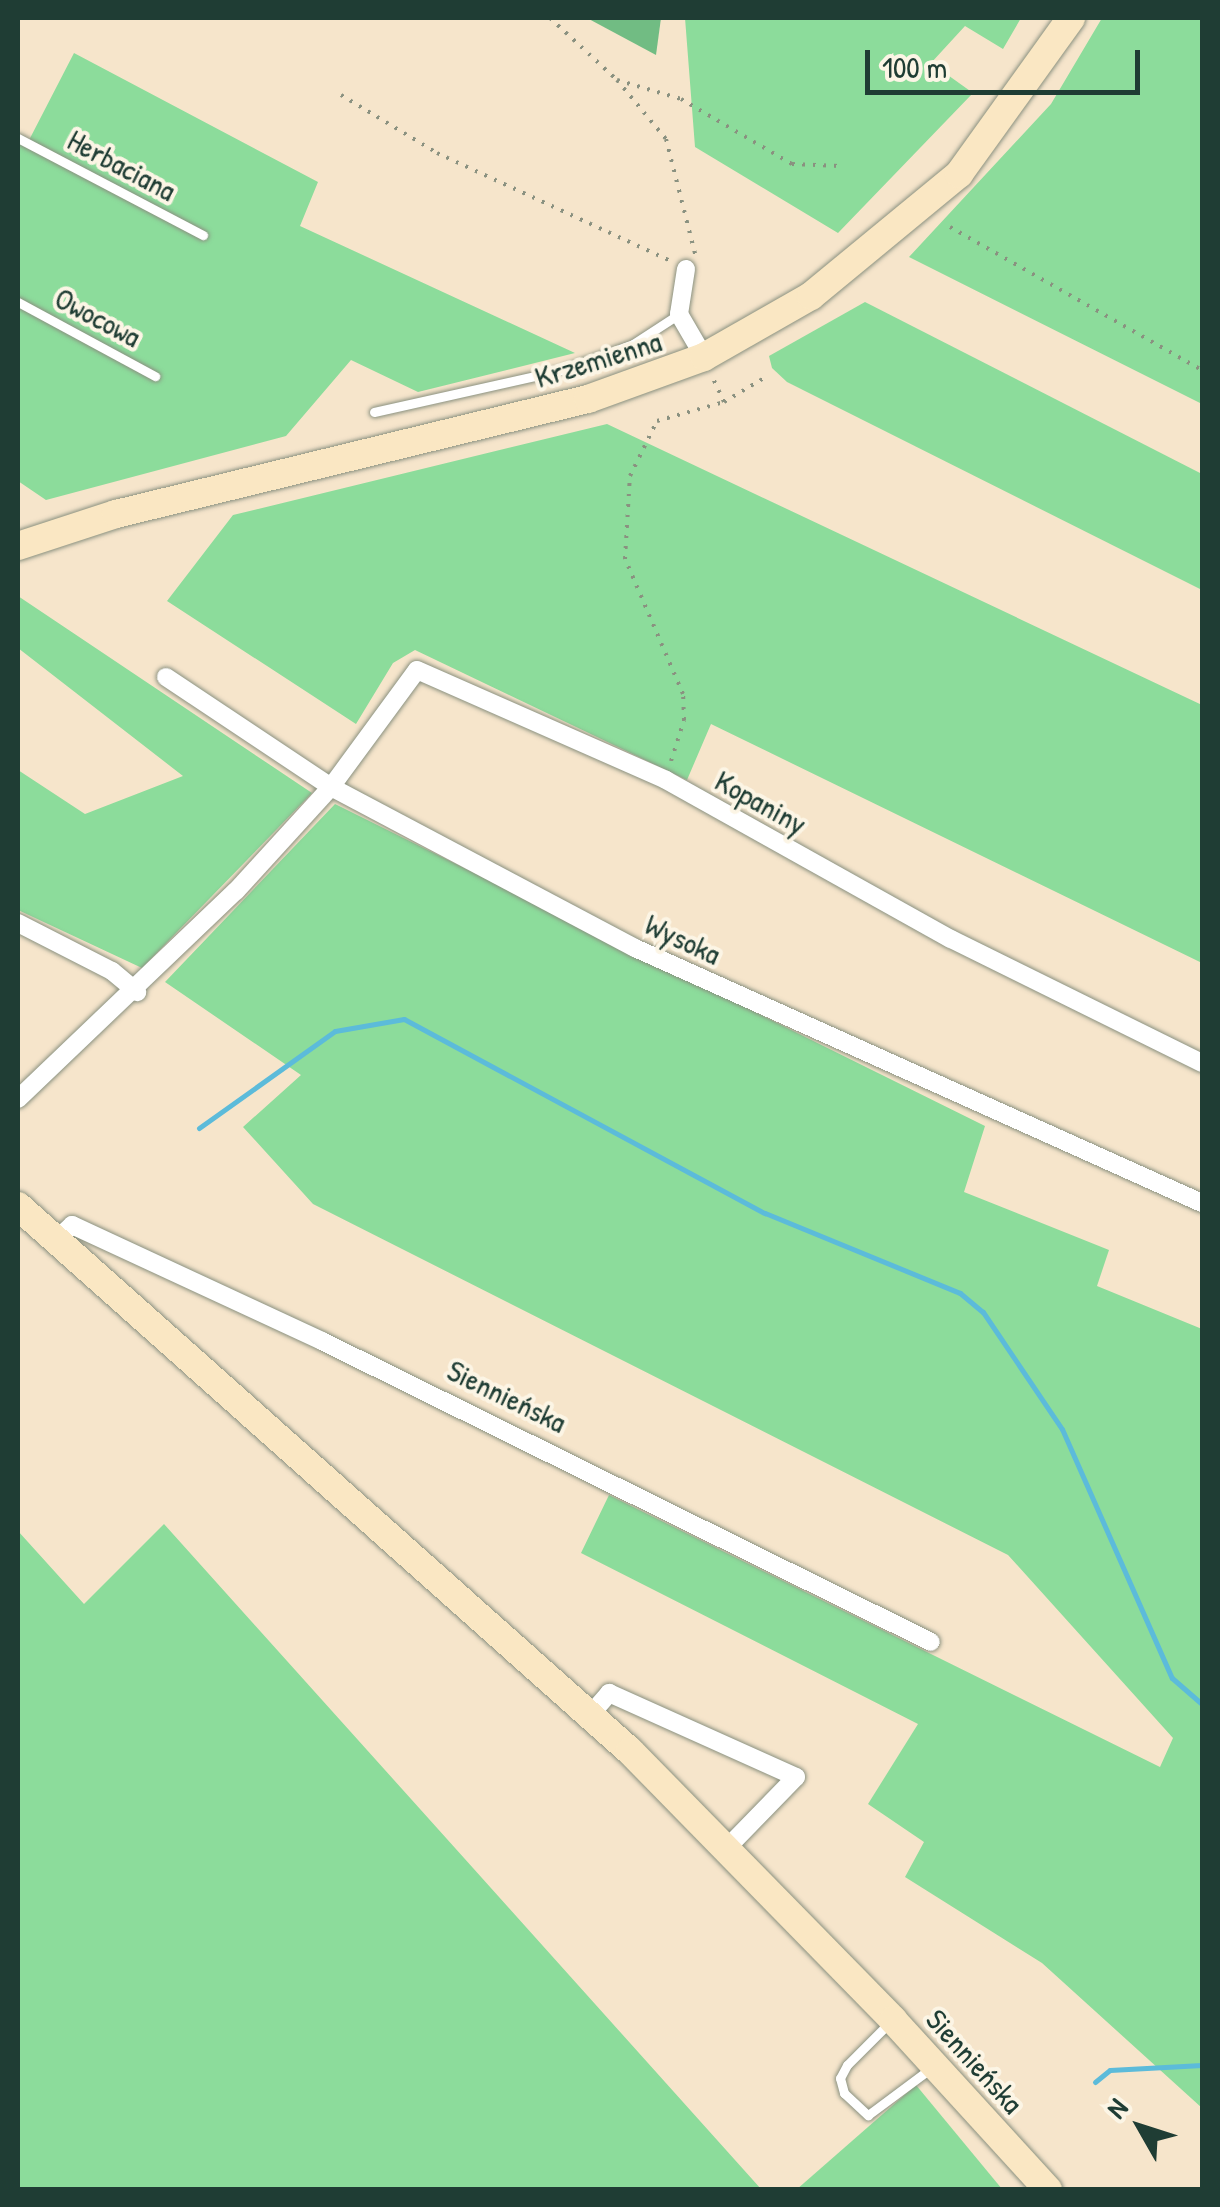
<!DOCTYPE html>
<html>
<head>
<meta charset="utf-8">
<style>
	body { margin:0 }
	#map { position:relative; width:1220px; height:2207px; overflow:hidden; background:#f6e5cb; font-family:"Patrick Hand",sans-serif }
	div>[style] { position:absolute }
	.green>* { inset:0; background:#8cdc9b }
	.forest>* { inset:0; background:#71bc83 }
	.stream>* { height:5px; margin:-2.5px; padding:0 2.5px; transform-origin:2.5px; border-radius:2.5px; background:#5cbbda }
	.path>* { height:4px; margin-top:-2px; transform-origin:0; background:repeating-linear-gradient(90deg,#8a9180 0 2.5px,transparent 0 10.5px) }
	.roads { filter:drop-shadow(0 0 2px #8a9180) drop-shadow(0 0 2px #8a9180) }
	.lane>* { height:9px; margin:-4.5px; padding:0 4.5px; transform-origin:4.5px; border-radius:4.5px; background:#fff }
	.street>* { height:18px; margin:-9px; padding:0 9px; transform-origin:9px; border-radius:9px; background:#fff }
	.secondary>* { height:28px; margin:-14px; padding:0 14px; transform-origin:14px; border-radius:14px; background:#fae7c3 }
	span { translate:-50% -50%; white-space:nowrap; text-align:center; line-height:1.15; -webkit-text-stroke:8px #fcf5e5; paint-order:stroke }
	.street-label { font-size:30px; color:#1f3d34 }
	.frame { position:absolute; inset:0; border:20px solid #1f3d34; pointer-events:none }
	.north { position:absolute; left:1090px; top:2077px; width:100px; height:100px; -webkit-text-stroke:8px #fcf5e5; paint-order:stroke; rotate:309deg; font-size:28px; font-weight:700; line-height:40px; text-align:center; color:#1f3d34 }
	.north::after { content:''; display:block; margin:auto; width:35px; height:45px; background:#1f3d34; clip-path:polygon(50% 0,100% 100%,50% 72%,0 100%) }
	.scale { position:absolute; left:865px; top:50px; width:275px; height:45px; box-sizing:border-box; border:5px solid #1f3d34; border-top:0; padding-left:12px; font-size:30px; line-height:35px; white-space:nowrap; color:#1f3d34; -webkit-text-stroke:8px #fcf5e5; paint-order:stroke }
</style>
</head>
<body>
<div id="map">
	<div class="green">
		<i style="clip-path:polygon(685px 18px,1021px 18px,1003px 49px,965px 26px,931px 63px,973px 93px,838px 233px,695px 147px)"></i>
		<i style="clip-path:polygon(1102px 18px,1202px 18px,1202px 404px,909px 257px,1051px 104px)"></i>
		<i style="clip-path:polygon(74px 53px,318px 182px,300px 226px,575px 353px,418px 392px,351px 360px,286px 436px,46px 500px,18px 481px,18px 143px,26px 146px)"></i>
		<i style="clip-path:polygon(865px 302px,1202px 474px,1202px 590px,787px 382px,772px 368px,769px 356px)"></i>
		<i style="clip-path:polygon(607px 424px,1202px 705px,1202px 963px,711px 724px,687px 780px,415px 650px,393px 663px,356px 724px,167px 601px,233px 515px)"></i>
		<i style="clip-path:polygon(18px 596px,312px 793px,142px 968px,18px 910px,18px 770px,85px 814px,183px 776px,18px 648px)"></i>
		<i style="clip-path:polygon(335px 804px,985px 1126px,964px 1192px,1109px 1250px,1097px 1286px,1202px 1329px,1202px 2108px,1042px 1963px,905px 1877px,924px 1842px,868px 1804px,918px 1724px,581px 1553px,609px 1495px,1160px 1767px,1173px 1738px,1008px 1555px,313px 1204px,243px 1127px,301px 1075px,165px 982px)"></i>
		<i style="clip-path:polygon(164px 1524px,473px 1868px,761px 2189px,18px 2189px,18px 1531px,84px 1604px)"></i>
		<i style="clip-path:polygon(916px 2085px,1002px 2189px,796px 2190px)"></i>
	</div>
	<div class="forest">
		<i style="clip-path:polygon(587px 18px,661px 18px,656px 55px)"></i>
	</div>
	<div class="stream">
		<i style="left:199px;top:1128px;width:167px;rotate:-35.5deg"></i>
		<i style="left:335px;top:1031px;width:70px;rotate:-9.9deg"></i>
		<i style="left:404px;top:1019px;width:410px;rotate:28.3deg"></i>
		<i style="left:765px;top:1213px;width:211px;rotate:22.3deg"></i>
		<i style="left:960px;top:1293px;width:30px;rotate:40deg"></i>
		<i style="left:983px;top:1312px;width:141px;rotate:56deg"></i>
		<i style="left:1062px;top:1429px;width:272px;rotate:66.2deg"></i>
		<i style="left:1172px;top:1678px;width:40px;rotate:41deg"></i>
		<i style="left:1095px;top:2082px;width:19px;rotate:-39deg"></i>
		<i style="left:1110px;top:2070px;width:92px;rotate:-3.1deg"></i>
	</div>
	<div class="path">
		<i style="left:550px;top:18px;width:91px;rotate:42.8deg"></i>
		<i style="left:617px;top:80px;width:77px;rotate:50.3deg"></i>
		<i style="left:666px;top:139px;width:119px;rotate:75.8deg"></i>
		<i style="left:617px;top:80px;width:67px;rotate:16.5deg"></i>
		<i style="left:681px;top:99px;width:129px;rotate:30.4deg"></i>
		<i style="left:792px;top:164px;width:48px;rotate:2.4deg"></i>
		<i style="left:341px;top:95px;width:112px;rotate:31.1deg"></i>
		<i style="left:437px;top:153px;width:258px;rotate:24.8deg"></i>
		<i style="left:950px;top:227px;width:290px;rotate:29.6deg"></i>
		<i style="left:724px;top:402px;width:52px;rotate:-31deg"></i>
		<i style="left:671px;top:761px;width:43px;rotate:-72.4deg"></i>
		<i style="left:684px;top:720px;width:26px;rotate:-92deg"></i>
		<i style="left:683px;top:694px;width:147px;rotate:-113.2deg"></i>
		<i style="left:625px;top:559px;width:83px;rotate:-86.6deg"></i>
		<i style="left:630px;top:476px;width:61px;rotate:-63.9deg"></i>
		<i style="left:657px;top:421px;width:70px;rotate:-15.8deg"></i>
		<i style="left:724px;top:402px;width:29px;rotate:-115deg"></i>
	</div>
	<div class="roads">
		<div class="lane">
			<i style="left:18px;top:138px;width:209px;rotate:27.7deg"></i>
			<i style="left:18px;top:302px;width:156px;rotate:28.4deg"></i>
			<i style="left:374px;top:412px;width:193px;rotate:-12.6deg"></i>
			<i style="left:562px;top:370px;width:76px;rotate:-20.1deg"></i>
			<i style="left:633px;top:344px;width:55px;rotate:-33.1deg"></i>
			<i style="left:891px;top:2021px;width:62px;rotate:135deg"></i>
			<i style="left:847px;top:2065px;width:15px;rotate:118deg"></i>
			<i style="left:840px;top:2078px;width:16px;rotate:75deg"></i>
			<i style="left:844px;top:2093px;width:33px;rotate:43deg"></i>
			<i style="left:868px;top:2115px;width:79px;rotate:-36.7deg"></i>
		</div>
		<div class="street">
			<i style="left:686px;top:269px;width:46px;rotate:98.8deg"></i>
			<i style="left:679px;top:314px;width:50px;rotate:59.8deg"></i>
			<i style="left:166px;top:677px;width:198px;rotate:33.7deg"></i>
			<i style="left:331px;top:787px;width:344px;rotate:27.9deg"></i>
			<i style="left:635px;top:948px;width:622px;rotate:24.22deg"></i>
			<i style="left:18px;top:923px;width:106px;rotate:27.1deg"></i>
			<i style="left:112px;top:971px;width:33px;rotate:40deg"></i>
			<i style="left:18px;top:1099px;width:301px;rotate:-43.7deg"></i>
			<i style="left:236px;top:891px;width:141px;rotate:-47.6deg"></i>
			<i style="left:331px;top:787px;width:145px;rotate:-53.7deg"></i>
			<i style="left:417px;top:670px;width:272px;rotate:23.8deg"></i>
			<i style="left:666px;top:780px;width:326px;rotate:29.2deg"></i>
			<i style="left:951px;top:939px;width:280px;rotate:26.3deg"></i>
			<i style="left:56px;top:1240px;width:22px;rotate:-43deg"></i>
			<i style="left:72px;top:1225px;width:276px;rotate:24.9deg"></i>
			<i style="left:322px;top:1341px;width:679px;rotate:26.3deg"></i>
			<i style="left:591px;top:1714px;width:28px;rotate:-49deg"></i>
			<i style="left:609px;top:1693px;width:205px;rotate:24.2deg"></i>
			<i style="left:796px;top:1777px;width:98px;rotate:134.2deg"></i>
		</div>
		<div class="secondary">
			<i style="left:18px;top:546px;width:103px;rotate:-18.1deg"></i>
			<i style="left:116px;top:514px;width:486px;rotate:-13.7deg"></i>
			<i style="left:588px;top:399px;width:123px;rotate:-19.9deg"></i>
			<i style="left:704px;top:357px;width:123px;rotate:-29.7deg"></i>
			<i style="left:811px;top:296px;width:192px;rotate:-39.5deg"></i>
			<i style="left:959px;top:174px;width:192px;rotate:-54.3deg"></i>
			<i style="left:18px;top:1206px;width:819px;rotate:41.69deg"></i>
			<i style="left:630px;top:1751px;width:376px;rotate:45.6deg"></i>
			<i style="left:893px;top:2020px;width:230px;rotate:47.6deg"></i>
		</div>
	</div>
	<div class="street-label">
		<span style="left:122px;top:165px;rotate:28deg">Herbaciana</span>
		<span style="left:98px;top:317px;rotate:28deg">Owocowa</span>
		<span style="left:598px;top:359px;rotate:-17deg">Krzemienna</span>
		<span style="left:761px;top:802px;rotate:29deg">Kopaniny</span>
		<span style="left:683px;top:939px;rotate:25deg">Wysoka</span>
		<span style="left:507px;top:1396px;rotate:26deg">Siennieńska</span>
		<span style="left:975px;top:2061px;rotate:48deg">Siennieńska</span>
	</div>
	<div class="frame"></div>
	<div class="north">N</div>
	<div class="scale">100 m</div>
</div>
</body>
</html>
